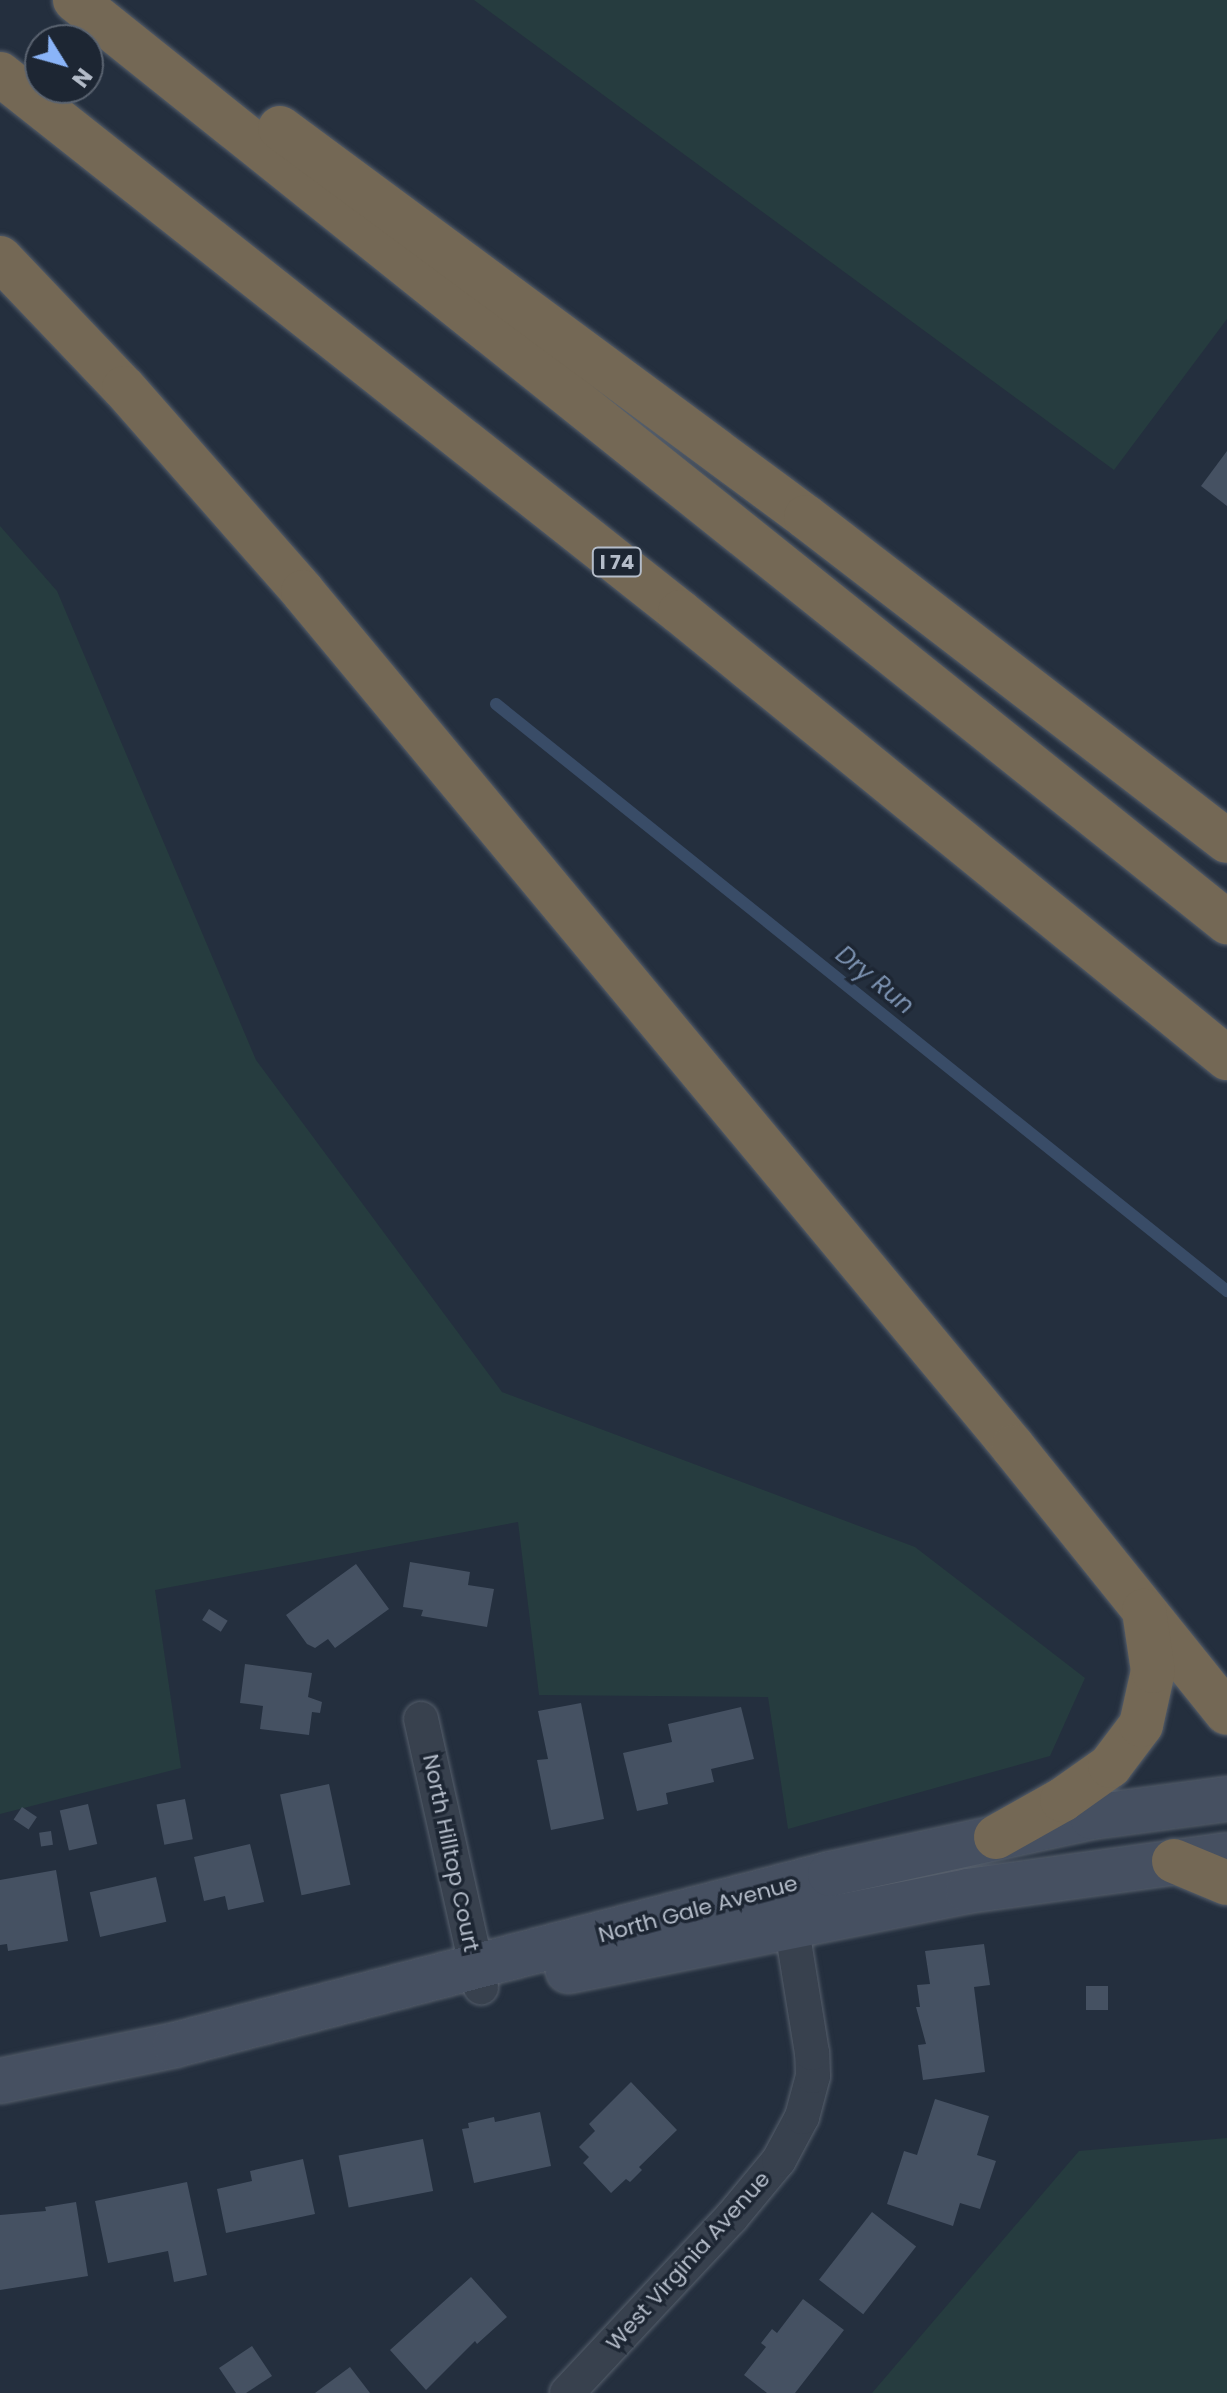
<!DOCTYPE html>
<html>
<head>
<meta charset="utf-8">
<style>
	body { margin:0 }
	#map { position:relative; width:1227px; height:2393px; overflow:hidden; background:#242f3e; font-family:Poppins,sans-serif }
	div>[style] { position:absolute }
	.green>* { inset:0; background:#263c3f }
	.stream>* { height:12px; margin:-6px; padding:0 6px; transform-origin:6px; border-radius:6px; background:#394c67 }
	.building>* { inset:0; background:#455162; transform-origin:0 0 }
	.roads { filter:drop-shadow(0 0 2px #565f6c) drop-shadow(0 0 2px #565f6c) }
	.minor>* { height:34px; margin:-17px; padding:0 17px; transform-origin:17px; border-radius:17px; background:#38414e }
	.secondary>* { height:44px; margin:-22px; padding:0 22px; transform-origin:22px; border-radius:22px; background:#465061 }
	.motorway>* { height:44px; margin:-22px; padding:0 22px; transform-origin:22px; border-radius:22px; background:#746855 }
	span { translate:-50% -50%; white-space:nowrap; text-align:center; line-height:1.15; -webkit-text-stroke:7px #1d2633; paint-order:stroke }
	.shield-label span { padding:2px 6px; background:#1d2633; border:2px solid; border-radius:6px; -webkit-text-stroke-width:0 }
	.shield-label { font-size:20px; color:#b4bcc9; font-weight:700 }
	.street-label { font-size:22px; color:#b4bcc9 }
	.water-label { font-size:24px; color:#7c92b1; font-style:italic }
	.north { position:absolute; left:24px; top:24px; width:80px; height:80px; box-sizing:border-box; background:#1d2633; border:2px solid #59626f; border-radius:50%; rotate:127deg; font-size:22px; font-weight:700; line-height:32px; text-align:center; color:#b4bcc9 }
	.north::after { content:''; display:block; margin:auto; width:28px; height:36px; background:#8ab4f8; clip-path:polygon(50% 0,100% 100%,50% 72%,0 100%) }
</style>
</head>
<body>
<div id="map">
	<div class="green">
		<i style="clip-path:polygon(474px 0,1227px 0,1227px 319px,1114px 470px)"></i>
		<i style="clip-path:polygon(0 526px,57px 591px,256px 1060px,502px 1392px,915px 1547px,1085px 1678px,1050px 1756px,788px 1829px,768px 1697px,539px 1695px,518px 1522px,155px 1590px,181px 1768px,0 1814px)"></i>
		<i style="clip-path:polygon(1227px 2138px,1227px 2393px,872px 2393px,1079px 2151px)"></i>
	</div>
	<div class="stream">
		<i style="left:496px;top:704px;width:938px;rotate:38.76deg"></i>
	</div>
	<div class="building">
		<i style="clip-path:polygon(1227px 451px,1227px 506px,1201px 486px)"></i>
		<i style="clip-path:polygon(410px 1562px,470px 1572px,468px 1585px,494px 1589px,487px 1627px,421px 1616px,423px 1610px,403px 1607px)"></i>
		<i style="clip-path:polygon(356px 1564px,389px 1609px,335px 1648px,328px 1639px,315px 1648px,307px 1644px,286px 1615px)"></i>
		<i style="left:209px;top:1609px;width:22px;height:13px;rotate:32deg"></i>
		<i style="clip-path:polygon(245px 1664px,312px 1673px,308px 1697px,322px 1702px,320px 1713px,312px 1712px,309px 1735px,260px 1729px,263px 1706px,240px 1703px)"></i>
		<i style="clip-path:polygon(581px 1703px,604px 1819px,551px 1830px,537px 1760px,548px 1759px,538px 1711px)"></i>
		<i style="clip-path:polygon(741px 1707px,754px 1759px,711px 1769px,714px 1782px,666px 1793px,668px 1804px,637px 1811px,623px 1753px,672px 1742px,668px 1724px)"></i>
		<i style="left:329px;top:1784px;width:103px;height:50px;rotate:78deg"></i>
		<i style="left:185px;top:1799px;width:41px;height:29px;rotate:79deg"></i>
		<i style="left:88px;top:1804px;width:41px;height:29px;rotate:77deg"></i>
		<i style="left:22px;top:1807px;width:18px;height:15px;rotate:34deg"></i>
		<i style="left:51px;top:1831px;width:14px;height:12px;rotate:82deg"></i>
		<i style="clip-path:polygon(250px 1844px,264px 1902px,228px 1910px,225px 1896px,204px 1901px,194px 1857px)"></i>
		<i style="clip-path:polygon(56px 1870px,68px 1941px,8px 1951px,7px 1944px,0 1945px,0 1880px)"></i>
		<i style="left:156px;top:1877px;width:46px;height:68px;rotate:77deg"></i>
		<i style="clip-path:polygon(984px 1944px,990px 1985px,974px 1987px,985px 2072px,923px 2080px,918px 2045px,926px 2044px,916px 2007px,920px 2007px,917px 1985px,930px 1984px,925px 1951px)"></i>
		<i style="left:1108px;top:1986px;width:24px;height:22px;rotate:90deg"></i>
		<i style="clip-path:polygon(631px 2082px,677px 2130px,639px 2167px,642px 2170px,630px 2182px,626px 2179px,611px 2193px,583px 2163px,589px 2157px,579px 2147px,595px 2131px,589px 2124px)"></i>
		<i style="clip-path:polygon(935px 2099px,989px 2116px,977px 2155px,996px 2161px,980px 2209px,960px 2203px,953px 2226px,887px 2204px,904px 2151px,917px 2155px)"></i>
		<i style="clip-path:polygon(540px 2112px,551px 2166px,474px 2183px,462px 2129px,469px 2128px,468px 2123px,494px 2117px,495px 2122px)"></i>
		<i style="left:423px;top:2139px;width:53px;height:86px;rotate:79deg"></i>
		<i style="clip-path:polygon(303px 2159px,315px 2214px,226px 2233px,217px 2189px,252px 2181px,250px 2171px)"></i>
		<i style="clip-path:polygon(187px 2182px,207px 2275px,174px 2282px,168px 2251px,108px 2263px,95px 2201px)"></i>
		<i style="clip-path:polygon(76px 2202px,88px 2276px,0 2290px,0 2215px,46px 2211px,45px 2207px)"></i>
		<i style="left:872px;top:2212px;width:56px;height:86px;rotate:38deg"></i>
		<i style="clip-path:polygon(471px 2277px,507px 2317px,477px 2344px,475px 2341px,426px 2390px,390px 2350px)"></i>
		<i style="clip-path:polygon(803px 2299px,844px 2330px,795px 2393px,767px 2393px,744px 2375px,766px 2347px,761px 2343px,772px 2329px,777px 2333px)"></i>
		<i style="clip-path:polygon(252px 2346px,272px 2376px,246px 2393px,236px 2393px,219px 2368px)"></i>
		<i style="clip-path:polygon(350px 2367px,370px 2393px,315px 2393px)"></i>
	</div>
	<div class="roads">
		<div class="minor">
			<i style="left:421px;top:1719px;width:275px;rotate:77.4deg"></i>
			<i style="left:567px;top:2393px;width:240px;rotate:-46.9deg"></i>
			<i style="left:731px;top:2218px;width:75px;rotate:-50.4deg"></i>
			<i style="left:779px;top:2160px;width:49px;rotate:-61.9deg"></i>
			<i style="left:802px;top:2117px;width:42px;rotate:-75deg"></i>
			<i style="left:813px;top:2076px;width:23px;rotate:-92deg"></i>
			<i style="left:812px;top:2053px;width:150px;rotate:-99.2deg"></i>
		</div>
		<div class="secondary">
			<i style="left:568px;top:1971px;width:408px;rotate:-11.3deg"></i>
			<i style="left:968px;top:1891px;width:261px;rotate:-7.9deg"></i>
			<i style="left:0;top:2081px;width:179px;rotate:-11.6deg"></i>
			<i style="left:175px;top:2045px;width:677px;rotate:-14.63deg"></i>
			<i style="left:830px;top:1874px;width:268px;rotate:-12.3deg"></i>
			<i style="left:1092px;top:1817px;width:136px;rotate:-7.6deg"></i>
		</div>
		<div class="motorway">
			<i style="left:75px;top:0;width:1476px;rotate:38.67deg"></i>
			<i style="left:0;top:74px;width:867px;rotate:38.35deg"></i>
			<i style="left:680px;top:612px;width:706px;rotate:39.19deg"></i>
			<i style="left:280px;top:128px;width:654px;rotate:36.48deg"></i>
			<i style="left:806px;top:517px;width:531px;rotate:37.58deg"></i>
			<i style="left:0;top:258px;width:180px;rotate:46.4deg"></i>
			<i style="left:124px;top:388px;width:271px;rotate:48.7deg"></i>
			<i style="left:303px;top:592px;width:1111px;rotate:50.29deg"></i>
			<i style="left:1013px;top:1447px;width:341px;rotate:51.2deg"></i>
			<i style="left:996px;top:1837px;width:76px;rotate:-29.3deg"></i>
			<i style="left:1062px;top:1800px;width:59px;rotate:-35.3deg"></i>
			<i style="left:1110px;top:1766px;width:51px;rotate:-52.9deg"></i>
			<i style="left:1141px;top:1725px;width:55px;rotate:-77.5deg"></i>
			<i style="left:1153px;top:1671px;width:61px;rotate:-98.5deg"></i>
			<i style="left:1174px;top:1861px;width:57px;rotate:22.5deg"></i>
		</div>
	</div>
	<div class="shield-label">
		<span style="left:617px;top:562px">I 74</span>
	</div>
	<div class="street-label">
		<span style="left:451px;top:1853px;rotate:78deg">North Hilltop Court</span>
		<span style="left:698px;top:1909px;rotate:-15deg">North Gale Avenue</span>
		<span style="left:688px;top:2261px;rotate:-48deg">West Virginia Avenue</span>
	</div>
	<div class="water-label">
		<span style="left:875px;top:980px;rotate:39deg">Dry Run</span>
	</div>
	<div class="north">N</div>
</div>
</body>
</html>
